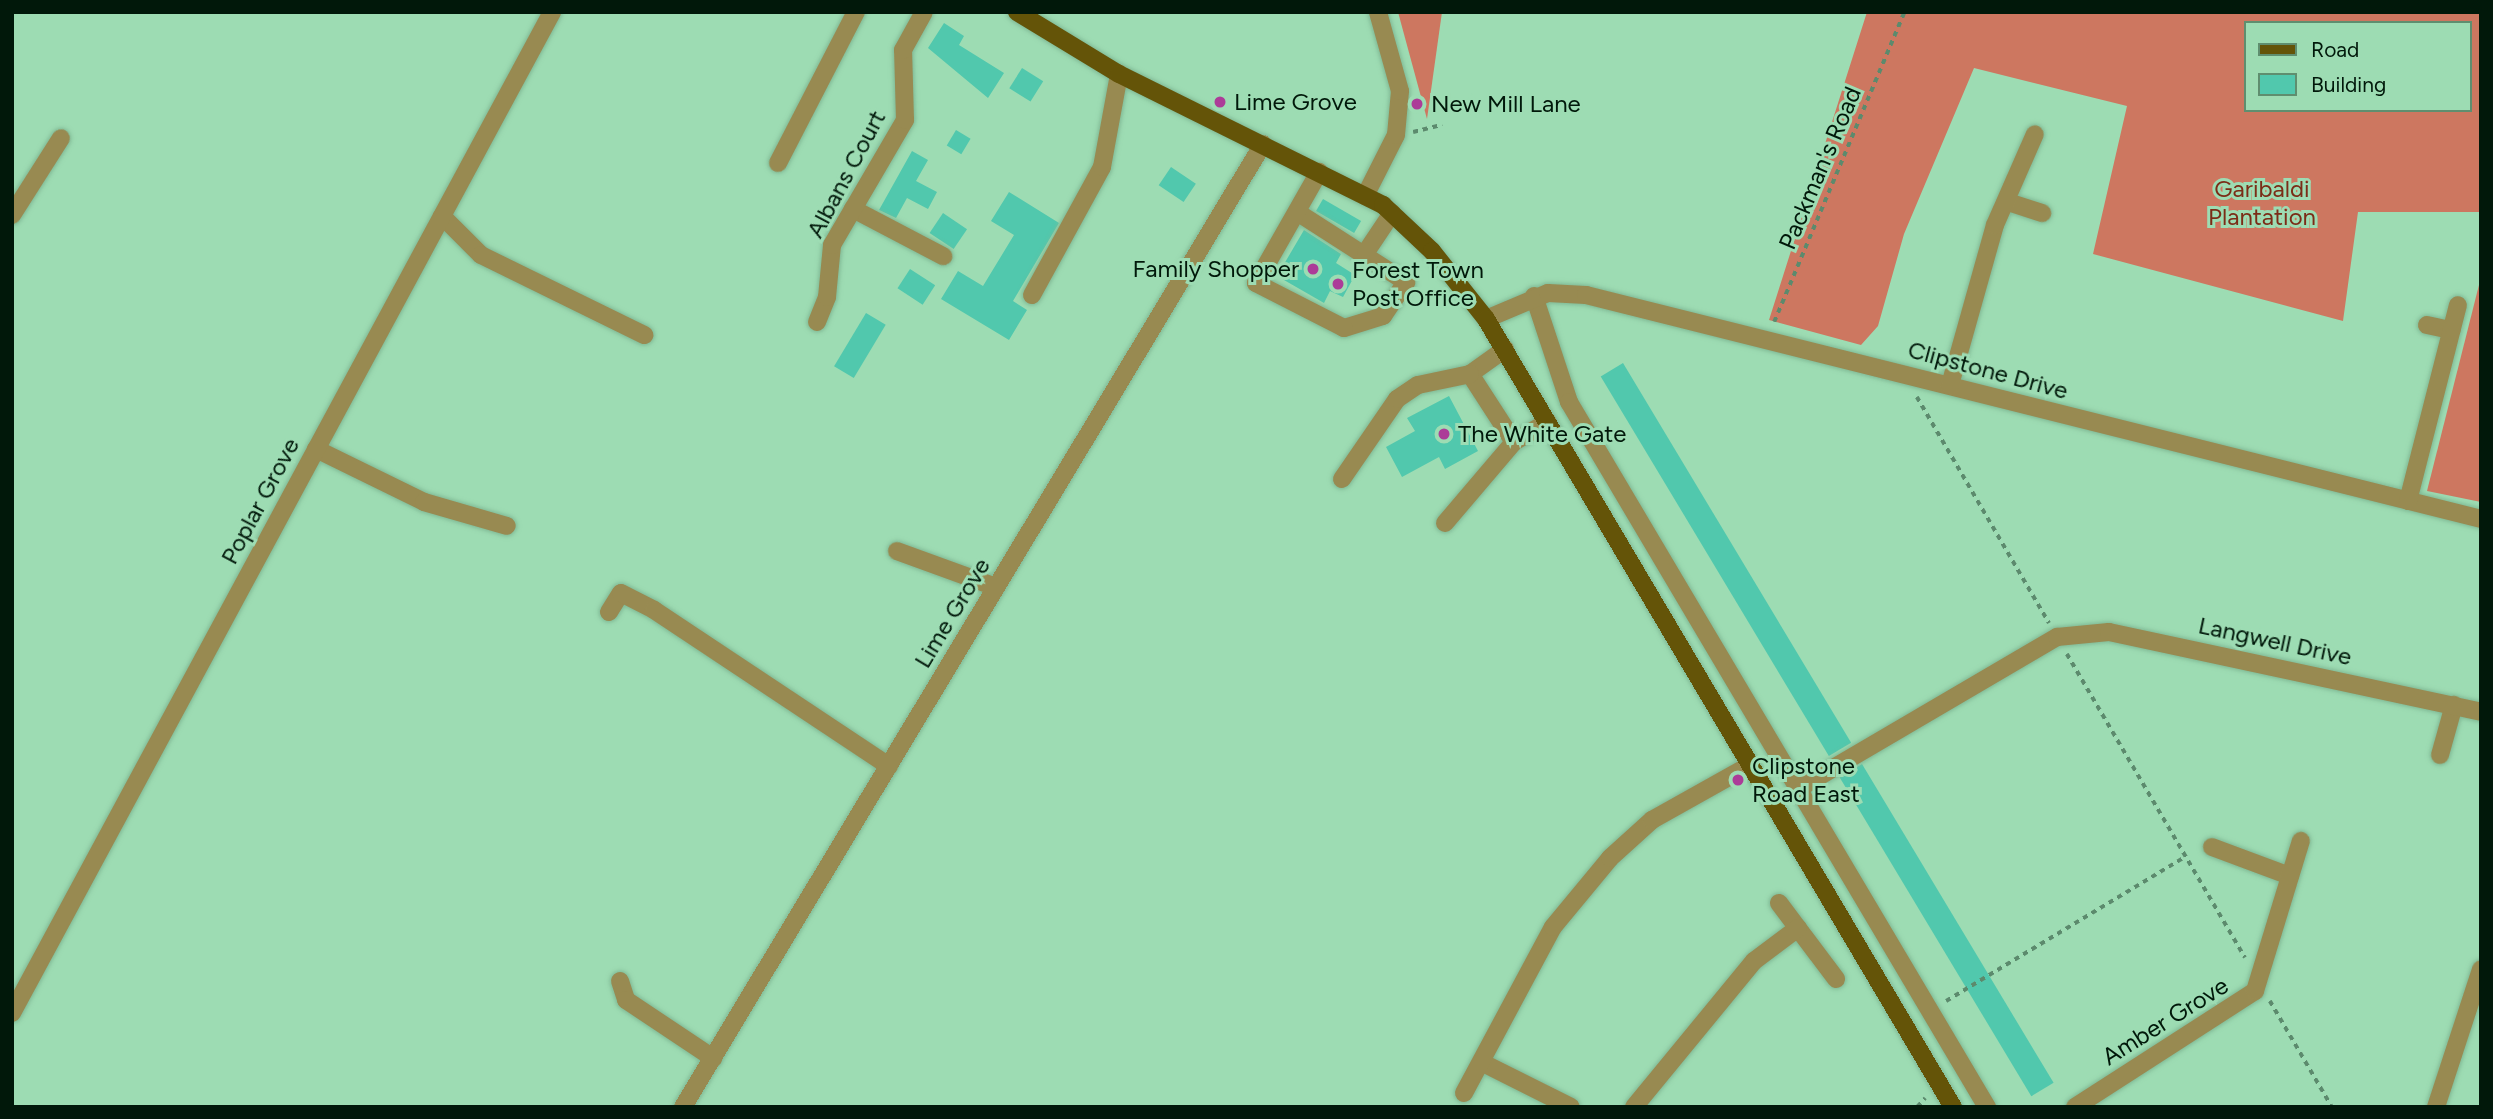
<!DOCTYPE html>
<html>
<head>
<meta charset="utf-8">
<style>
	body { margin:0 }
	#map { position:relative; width:2493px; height:1119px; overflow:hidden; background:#9ddcb3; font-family:Figtree,sans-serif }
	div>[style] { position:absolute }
	.forest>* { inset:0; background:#cd7760 }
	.building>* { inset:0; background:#51c8ad; transform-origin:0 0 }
	.path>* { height:3.5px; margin-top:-1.75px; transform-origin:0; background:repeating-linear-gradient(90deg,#5c8a6d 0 5px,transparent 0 10px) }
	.roads { filter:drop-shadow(0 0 2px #81b995) drop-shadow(0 0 2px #81b995) }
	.minor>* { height:18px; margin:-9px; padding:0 9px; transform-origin:9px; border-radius:9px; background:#988a51 }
	.major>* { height:18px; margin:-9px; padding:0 9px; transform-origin:9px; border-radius:9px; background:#645408 }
	.dots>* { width:19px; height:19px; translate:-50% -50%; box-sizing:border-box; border:4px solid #9ddcb3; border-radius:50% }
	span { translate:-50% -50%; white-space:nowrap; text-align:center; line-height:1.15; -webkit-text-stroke:6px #9ddcb3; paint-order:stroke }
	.poi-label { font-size:24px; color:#01180a }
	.left { translate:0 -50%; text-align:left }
	.right { translate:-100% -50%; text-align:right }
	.street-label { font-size:24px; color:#01180a }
	.park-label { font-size:24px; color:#7b2c17 }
	.frame { position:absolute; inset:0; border:14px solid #01180a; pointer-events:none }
	.legend { position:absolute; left:2244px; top:21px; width:228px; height:91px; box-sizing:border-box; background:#9ddcb3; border:2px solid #5f8e6f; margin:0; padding:9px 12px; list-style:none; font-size:21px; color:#01180a }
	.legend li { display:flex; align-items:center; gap:14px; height:35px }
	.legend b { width:35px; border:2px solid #5f8e6f }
</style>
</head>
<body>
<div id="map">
	<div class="forest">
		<i style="clip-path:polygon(1398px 12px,1442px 12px,1427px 119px)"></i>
		<i style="clip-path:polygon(evenodd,1867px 12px,2481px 12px,2481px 212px,2358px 212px,2343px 321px,2093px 254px,2127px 106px,1974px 68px,1904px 234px,1878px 326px,1861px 345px,1769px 320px,1867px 12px,2246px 23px,2470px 23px,2470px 110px,2246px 110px,2246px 23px)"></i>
		<i style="clip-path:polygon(2481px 277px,2481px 502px,2427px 491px)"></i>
	</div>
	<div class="building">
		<i style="clip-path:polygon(944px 23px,964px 36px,959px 45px,1004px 73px,988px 98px,928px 48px)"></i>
		<i style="left:1022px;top:68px;width:25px;height:24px;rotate:32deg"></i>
		<i style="left:956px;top:130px;width:17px;height:18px;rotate:31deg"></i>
		<i style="clip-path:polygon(912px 151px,928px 160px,916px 181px,937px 192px,928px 209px,907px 198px,896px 218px,879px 210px)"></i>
		<i style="left:1171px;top:167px;width:30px;height:22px;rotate:34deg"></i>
		<i style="clip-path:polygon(1009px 192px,1059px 223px,1013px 301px,1027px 310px,1009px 340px,941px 299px,958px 271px,983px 286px,1014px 235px,991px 221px)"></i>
		<i style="left:1323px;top:199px;width:44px;height:14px;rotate:30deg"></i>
		<i style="left:943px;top:213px;width:29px;height:24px;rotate:34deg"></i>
		<i style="clip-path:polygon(1304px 230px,1341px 254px,1336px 263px,1355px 275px,1343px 297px,1330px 291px,1324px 303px,1277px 276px)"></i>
		<i style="left:910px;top:269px;width:30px;height:23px;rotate:33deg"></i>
		<i style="left:866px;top:313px;width:23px;height:62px;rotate:31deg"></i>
		<i style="left:1623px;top:363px;width:443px;height:26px;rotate:59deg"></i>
		<i style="clip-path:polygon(1449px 396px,1478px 451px,1445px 469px,1439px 457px,1402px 477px,1386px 447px,1415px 431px,1407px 418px)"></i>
		<i style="left:1862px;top:764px;width:372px;height:26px;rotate:59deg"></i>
	</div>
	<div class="path">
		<i style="left:1413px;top:132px;width:30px;rotate:-14deg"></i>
		<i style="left:1774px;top:322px;width:336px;rotate:-67.2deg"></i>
		<i style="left:1917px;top:397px;width:262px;rotate:59.7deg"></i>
		<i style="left:2067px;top:654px;width:352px;rotate:59.6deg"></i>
		<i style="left:1946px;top:1001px;width:279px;rotate:-31.1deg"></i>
		<i style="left:2270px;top:1001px;width:123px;rotate:59.7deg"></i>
		<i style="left:1917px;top:1107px;width:12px;rotate:-48deg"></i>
	</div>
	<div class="roads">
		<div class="minor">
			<i style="left:778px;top:163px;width:170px;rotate:-62.7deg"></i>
			<i style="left:1365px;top:196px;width:68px;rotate:-63.1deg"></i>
			<i style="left:1396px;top:135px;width:44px;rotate:-84.8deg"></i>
			<i style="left:1400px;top:91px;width:82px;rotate:-105.6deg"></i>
			<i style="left:2008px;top:202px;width:36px;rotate:18deg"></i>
			<i style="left:853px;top:209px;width:102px;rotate:27.6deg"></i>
			<i style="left:1297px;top:212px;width:130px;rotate:32.7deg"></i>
			<i style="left:1406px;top:282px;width:41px;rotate:124.1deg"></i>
			<i style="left:1383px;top:316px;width:41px;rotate:162.9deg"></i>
			<i style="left:1344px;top:328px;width:99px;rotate:-152.9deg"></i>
			<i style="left:1256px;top:283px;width:128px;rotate:-60.4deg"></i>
			<i style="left:12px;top:215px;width:91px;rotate:-57.5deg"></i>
			<i style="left:442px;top:216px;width:55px;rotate:45deg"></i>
			<i style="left:481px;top:255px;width:182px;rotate:26.1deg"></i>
			<i style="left:1366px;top:252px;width:47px;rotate:-56.3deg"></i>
			<i style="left:1032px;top:295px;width:146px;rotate:-61.3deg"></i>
			<i style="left:1102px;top:167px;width:95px;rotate:-79.6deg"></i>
			<i style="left:1534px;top:296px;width:112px;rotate:71.7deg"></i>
			<i style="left:1569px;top:402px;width:820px;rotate:59.34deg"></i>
			<i style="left:1486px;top:319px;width:67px;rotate:-22.8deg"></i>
			<i style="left:1548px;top:293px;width:38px;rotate:3deg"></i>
			<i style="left:1586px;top:295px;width:923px;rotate:14.05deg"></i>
			<i style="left:817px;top:322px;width:27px;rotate:-68deg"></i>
			<i style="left:827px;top:297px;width:52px;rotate:-84.5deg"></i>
			<i style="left:832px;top:245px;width:145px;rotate:-59.7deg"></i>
			<i style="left:905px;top:120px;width:70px;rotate:-91.6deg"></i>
			<i style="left:903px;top:50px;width:43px;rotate:-61.1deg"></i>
			<i style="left:2427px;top:325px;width:25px;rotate:12deg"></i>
			<i style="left:1505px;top:349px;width:43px;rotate:144.5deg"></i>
			<i style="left:1470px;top:374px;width:81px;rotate:57.1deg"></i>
			<i style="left:1514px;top:442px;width:39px;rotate:-31deg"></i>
			<i style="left:1950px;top:385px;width:166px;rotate:-74.3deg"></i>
			<i style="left:1995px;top:225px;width:99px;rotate:-66.3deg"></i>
			<i style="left:316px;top:449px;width:120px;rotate:26.1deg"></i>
			<i style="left:424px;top:502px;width:86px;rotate:16.1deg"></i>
			<i style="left:1342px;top:479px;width:97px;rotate:-55.5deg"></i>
			<i style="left:1397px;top:399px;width:25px;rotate:-34deg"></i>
			<i style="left:1418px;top:385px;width:53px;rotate:-11.9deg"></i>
			<i style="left:2408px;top:501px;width:202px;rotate:-75.7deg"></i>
			<i style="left:1445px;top:523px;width:106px;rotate:-49.6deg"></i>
			<i style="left:897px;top:551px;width:105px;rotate:20deg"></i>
			<i style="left:609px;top:612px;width:22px;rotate:-58deg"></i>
			<i style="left:621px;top:593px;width:37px;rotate:27deg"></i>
			<i style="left:654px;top:610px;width:282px;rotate:33.6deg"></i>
			<i style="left:2440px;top:755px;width:52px;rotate:-74.4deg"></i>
			<i style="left:1796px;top:790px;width:303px;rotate:-30.4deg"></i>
			<i style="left:2057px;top:637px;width:52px;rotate:-5.5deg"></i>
			<i style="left:2109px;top:632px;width:381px;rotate:12.1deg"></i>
			<i style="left:2212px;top:847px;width:83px;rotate:20.4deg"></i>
			<i style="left:1779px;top:903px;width:95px;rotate:53.1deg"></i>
			<i style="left:620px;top:981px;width:20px;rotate:72deg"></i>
			<i style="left:626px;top:1000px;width:105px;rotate:33.7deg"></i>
			<i style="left:12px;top:1013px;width:1137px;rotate:-61.65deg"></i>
			<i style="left:1483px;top:1063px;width:98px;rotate:26.6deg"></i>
			<i style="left:1464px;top:1093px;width:188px;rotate:-61.8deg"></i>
			<i style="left:1553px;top:927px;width:89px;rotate:-50.4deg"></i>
			<i style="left:1610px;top:858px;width:57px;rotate:-42.1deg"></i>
			<i style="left:1652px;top:820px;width:112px;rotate:-29.3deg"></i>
			<i style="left:683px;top:1107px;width:1124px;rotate:-58.94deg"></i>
			<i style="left:1634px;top:1107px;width:189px;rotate:-50.6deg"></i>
			<i style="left:1754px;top:961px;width:55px;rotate:-36.9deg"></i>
			<i style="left:2075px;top:1107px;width:214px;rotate:-32.8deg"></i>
			<i style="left:2255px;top:991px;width:157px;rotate:-73deg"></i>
			<i style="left:2436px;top:1107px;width:145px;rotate:-71.9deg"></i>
		</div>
		<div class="major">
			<i style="left:1017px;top:12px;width:119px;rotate:31.3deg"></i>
			<i style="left:1119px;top:74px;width:295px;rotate:26.4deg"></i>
			<i style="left:1383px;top:205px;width:67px;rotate:43.2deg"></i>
			<i style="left:1432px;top:251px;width:87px;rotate:51.5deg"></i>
			<i style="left:1486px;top:319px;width:916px;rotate:59.35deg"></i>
		</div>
	</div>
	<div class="dots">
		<i style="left:1220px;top:102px;background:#ac3c98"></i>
		<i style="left:1417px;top:104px;background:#ac3c98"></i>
		<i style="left:1313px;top:269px;background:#ac3c98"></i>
		<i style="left:1338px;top:284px;background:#ac3c98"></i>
		<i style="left:1444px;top:434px;background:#ac3c98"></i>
		<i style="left:1738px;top:780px;background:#ac3c98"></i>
	</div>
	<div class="poi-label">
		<span class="left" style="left:1234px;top:102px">Lime Grove</span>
		<span class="left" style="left:1431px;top:104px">New Mill Lane</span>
		<span class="right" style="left:1299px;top:269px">Family Shopper</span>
		<span class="left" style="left:1352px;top:284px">Forest Town<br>Post Office</span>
		<span class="left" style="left:1458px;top:434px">The White Gate</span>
		<span class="left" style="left:1752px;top:780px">Clipstone<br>Road East</span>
	</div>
	<div class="street-label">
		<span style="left:1820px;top:168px;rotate:-67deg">Packman's Road</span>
		<span style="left:846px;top:174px;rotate:-62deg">Albans Court</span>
		<span style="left:1988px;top:370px;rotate:15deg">Clipstone Drive</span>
		<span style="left:260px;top:501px;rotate:-62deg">Poplar Grove</span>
		<span style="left:952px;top:613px;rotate:-59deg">Lime Grove</span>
		<span style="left:2275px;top:641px;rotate:12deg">Langwell Drive</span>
		<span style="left:2165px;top:1021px;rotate:-32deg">Amber Grove</span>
	</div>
	<div class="park-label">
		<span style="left:2262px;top:203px">Garibaldi<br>Plantation</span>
	</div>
	<div class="frame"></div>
	<ul class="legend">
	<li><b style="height:9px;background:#645408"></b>Road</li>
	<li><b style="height:19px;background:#51c8ad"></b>Building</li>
	</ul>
</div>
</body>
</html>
